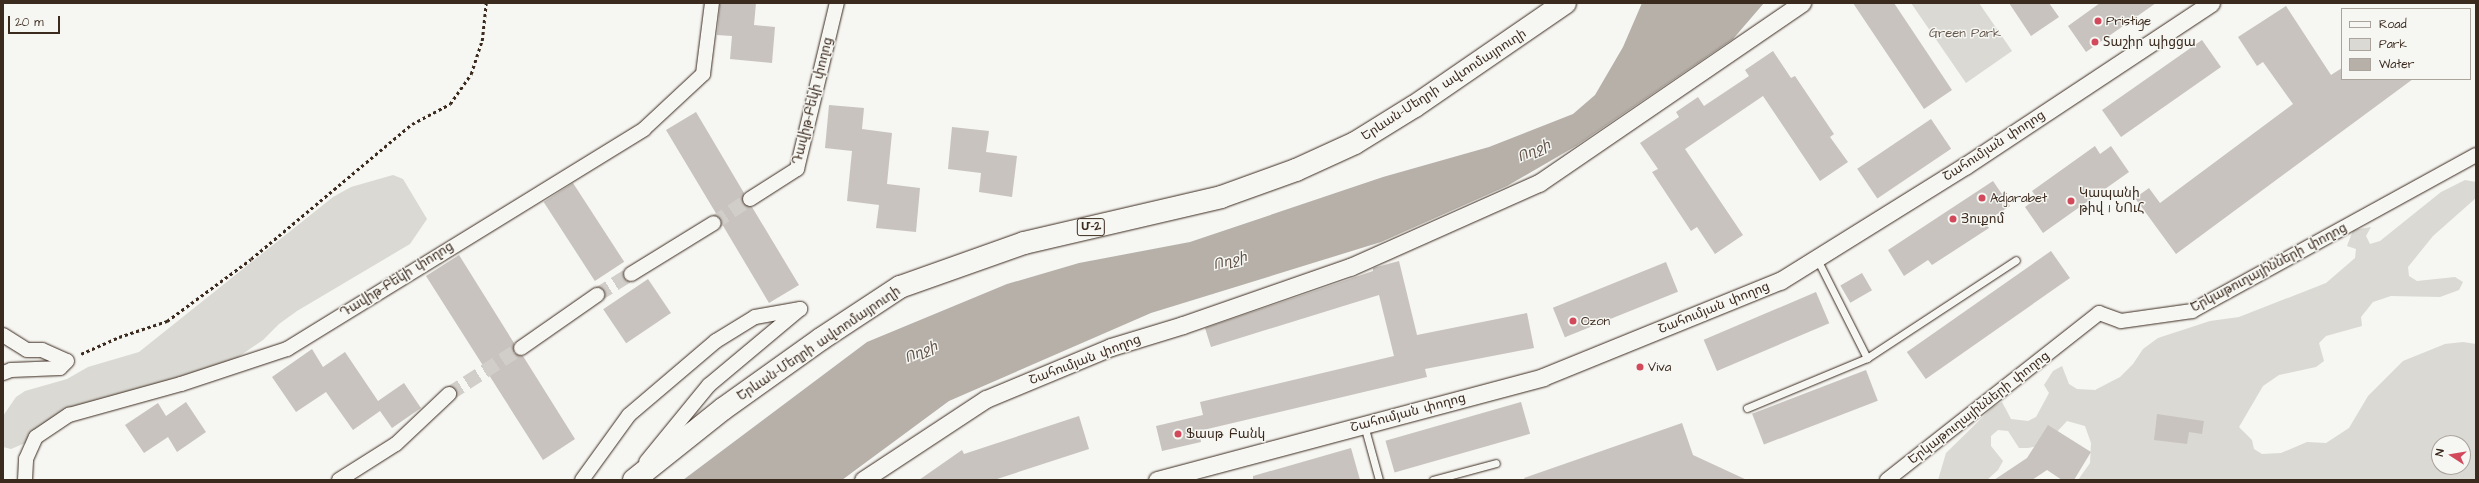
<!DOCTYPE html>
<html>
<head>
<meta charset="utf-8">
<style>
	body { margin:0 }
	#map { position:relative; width:2479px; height:483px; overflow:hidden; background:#f6f6f2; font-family:"Architects Daughter","Noto Sans Armenian",sans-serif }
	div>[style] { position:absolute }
	.green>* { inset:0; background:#dad9d3 }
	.water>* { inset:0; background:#b6b0a9 }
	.building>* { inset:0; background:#c8c3be; transform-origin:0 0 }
	.minor-tunnel>* { height:14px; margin-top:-7px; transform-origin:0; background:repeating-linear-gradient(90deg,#d1cdc8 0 14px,transparent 0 21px) }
	.path>* { height:2.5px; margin-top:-1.25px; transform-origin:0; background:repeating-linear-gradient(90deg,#3b2a1e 0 3px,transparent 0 6px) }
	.roads { filter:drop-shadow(0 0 1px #3b2a1e) drop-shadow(0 0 1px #3b2a1e) }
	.service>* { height:7px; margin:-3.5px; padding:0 3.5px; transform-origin:3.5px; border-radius:3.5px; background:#f6f6f2 }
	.minor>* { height:14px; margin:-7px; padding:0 7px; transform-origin:7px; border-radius:7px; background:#f6f6f2 }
	.tertiary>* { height:17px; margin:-8.5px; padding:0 8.5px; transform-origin:8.5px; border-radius:8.5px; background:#f6f6f2 }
	.trunk>* { height:22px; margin:-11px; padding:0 11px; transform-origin:11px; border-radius:11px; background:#f6f6f2 }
	.dots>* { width:11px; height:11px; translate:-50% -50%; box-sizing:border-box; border:2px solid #f6f6f2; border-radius:50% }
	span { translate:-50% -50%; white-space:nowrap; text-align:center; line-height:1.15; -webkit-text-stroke:3px #f6f6f2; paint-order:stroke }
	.shield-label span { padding:1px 3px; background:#f6f6f2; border:1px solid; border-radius:3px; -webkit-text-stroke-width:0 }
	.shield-label { font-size:12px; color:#3b2a1e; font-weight:700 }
	.poi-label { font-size:13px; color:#3b2a1e }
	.left { translate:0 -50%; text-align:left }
	.park-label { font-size:13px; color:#63564b }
	.street-label { font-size:13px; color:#3b2a1e }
	.water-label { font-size:14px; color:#605248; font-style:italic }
	.frame { position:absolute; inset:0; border:4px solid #3b2a1e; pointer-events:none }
	.legend { position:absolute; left:2341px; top:8px; width:130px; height:72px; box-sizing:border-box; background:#f6f6f2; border:1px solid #aba49d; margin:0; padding:5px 7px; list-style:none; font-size:12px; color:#3b2a1e }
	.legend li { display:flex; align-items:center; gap:8px; height:20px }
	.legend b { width:20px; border:1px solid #aba49d }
	.north { position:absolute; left:2431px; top:435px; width:40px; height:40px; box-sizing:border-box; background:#f6f6f2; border:1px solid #aba49d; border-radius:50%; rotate:282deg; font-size:11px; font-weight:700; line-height:16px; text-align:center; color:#3b2a1e }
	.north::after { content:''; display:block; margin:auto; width:14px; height:18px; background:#d1495b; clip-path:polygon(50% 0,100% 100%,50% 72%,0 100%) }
	.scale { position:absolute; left:8px; top:16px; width:52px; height:18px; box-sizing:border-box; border:2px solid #3b2a1e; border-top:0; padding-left:5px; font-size:12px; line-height:14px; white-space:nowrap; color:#3b2a1e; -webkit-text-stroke:3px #f6f6f2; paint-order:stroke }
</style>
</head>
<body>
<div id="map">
	<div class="green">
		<i style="clip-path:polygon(1911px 3px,1979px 3px,2012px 51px,1966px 83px)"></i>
		<i style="clip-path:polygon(393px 175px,403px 179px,427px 219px,410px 244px,297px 311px,279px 324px,263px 340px,225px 366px,69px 415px,30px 441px,11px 449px,3px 447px,3px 416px,16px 397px,25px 391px,67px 379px,88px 367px,139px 352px,333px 197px,351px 187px)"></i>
		<i style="clip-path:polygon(evenodd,2465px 180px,2476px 182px,2476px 198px,2433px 236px,2408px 267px,2409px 276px,2417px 281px,2455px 277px,2463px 282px,2459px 290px,2440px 297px,2391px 296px,2373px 302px,2361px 317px,2362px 326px,2326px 336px,2319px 343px,2324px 361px,2316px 367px,2279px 375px,2263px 386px,2239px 427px,2252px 440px,2254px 449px,2262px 454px,2281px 453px,2307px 442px,2326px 443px,2349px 428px,2368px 396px,2403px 361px,2445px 344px,2463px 342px,2476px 344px,2476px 480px,2078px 480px,2090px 463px,2091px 443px,2085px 426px,2067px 421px,2054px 435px,2038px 446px,2028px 448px,2019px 448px,2008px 431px,1998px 430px,1991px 436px,1991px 446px,2003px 461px,1998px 470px,1987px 480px,1938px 480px,1946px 453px,1993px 407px,2002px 402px,2011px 419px,2028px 421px,2036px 417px,2049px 393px,2044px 385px,2053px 371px,2062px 366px,2069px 384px,2077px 389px,2095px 390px,2120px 377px,2133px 364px,2143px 349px,2158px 338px,2210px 321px,2239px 317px,2326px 283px,2355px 258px,2356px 249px,2347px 246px,2353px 230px,2371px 227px,2366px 236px,2370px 244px,2380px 241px,2441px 192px,2465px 180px,2439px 443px,2463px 443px,2463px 467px,2439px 467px,2439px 443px)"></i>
	</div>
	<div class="water">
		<i style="clip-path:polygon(1642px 3px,1764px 3px,1733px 39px,1576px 146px,1507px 186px,1381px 242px,1151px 313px,949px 401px,842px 480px,683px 480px,867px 342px,1007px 284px,1079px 263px,1190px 242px,1383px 177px,1489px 147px,1573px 114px,1595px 95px,1623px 47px)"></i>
	</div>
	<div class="building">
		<i style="clip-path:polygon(720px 3px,756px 3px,754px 25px,775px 27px,772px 63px,730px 59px,732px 36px,717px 35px)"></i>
		<i style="clip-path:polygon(1853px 3px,1894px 3px,1952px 90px,1924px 109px)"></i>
		<i style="clip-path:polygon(2009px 3px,2049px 3px,2059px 17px,2031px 36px)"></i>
		<i style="clip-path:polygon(2100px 3px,2156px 3px,2086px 52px,2068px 26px)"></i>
		<i style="clip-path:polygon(2286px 6px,2331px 75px,2342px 68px,2342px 79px,2413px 79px,2176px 254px,2135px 198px,2149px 188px,2160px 203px,2293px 104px,2263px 62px,2257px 66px,2238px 37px)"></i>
		<i style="left:2202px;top:40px;width:33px;height:122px;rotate:55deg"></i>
		<i style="clip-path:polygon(1773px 51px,1791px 78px,1795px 76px,1834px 134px,1830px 137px,1848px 162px,1820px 181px,1763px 96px,1685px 149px,1743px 235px,1715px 254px,1697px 227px,1691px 231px,1652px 172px,1658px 169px,1640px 143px,1679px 117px,1676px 112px,1698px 97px,1704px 106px,1749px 76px,1745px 70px)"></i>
		<i style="clip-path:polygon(829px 105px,864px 108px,862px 129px,892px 133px,887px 184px,920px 188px,916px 232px,876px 228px,879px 205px,847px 201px,852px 151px,825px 148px)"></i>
		<i style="clip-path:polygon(696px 112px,744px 193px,743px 203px,752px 207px,799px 285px,769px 303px,722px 224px,721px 219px,717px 215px,666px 130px)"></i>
		<i style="left:1931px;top:119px;width:36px;height:89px;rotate:56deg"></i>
		<i style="clip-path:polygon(952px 127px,989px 131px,986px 152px,1017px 156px,1012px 197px,979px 192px,981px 173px,948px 169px)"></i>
		<i style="clip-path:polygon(2095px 146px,2100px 154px,2111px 146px,2129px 172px,2043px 233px,2025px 207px,2037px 198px,2032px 191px)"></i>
		<i style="clip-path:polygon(1993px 181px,2010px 206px,1985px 222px,1989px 228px,1932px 265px,1928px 260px,1904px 276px,1888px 250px)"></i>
		<i style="left:573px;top:183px;width:94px;height:35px;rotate:57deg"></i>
		<i style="left:2051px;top:251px;width:33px;height:176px;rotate:55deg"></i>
		<i style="clip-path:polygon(459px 255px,514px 343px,514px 353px,523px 356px,575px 439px,543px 460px,426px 276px)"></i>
		<i style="clip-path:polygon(1399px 261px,1417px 335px,1527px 313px,1534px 348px,1425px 369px,1427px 377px,1199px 431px,1201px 442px,1162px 451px,1156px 426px,1203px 415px,1200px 402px,1394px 356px,1379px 295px,1211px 347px,1205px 328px,1373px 271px,1373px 268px)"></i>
		<i style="left:1666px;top:262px;width:32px;height:122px;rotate:68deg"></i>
		<i style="left:1862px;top:273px;width:20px;height:25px;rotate:60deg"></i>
		<i style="left:648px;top:279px;width:41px;height:54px;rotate:56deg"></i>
		<i style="left:1816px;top:292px;width:34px;height:122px;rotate:67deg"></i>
		<i style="clip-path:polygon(312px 349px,323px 367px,345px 352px,378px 401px,404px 383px,421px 408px,392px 428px,380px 411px,353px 430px,326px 392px,296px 412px,272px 377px)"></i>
		<i style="left:1866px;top:370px;width:33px;height:122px;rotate:69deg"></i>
		<i style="clip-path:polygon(186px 402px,206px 432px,177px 452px,168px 437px,144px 453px,125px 425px,158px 403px,166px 416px)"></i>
		<i style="left:1521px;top:402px;width:33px;height:141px;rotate:74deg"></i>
		<i style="clip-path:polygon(2157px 414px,2204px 421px,2202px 434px,2189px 432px,2187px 444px,2154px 440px)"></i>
		<i style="clip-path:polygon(1079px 416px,1089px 449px,994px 480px,919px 480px,962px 450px,964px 454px)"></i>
		<i style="clip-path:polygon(1682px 423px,1693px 455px,1747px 480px,1525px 480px,1524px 478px)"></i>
		<i style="clip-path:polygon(2048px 425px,2091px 452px,2074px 480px,2062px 480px,2047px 470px,2032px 480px,1994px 480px,2027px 458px)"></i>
		<i style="clip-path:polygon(1351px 448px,1360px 480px,1253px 480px,1253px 476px)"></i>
	</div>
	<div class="minor-tunnel">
		<i style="left:714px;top:223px;width:43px;rotate:-33.7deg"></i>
		<i style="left:597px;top:295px;width:40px;rotate:-32deg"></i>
		<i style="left:449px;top:394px;width:85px;rotate:-32.6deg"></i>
	</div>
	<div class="path">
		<i style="left:81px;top:354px;width:42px;rotate:-24.1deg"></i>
		<i style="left:119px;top:337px;width:51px;rotate:-18.4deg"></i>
		<i style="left:167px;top:321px;width:104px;rotate:-36.4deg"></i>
		<i style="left:251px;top:259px;width:210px;rotate:-40deg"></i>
		<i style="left:412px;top:124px;width:43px;rotate:-27.8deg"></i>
		<i style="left:450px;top:104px;width:37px;rotate:-55deg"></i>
		<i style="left:471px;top:74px;width:35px;rotate:-72deg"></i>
		<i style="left:482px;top:41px;width:38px;rotate:-84deg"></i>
	</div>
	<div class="roads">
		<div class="service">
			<i style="left:1817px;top:259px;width:111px;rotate:63.2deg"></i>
			<i style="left:1747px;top:408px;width:130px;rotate:-22.6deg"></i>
			<i style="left:1867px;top:358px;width:178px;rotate:-33.3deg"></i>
			<i style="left:1364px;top:425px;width:57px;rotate:74.7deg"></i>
			<i style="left:1433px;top:480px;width:65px;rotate:-15.1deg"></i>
		</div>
		<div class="minor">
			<i style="left:750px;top:199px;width:56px;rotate:-32.6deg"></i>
			<i style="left:797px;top:169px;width:171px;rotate:-76.5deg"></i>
			<i style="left:631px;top:274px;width:97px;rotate:-31.6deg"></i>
			<i style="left:3px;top:335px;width:28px;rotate:32deg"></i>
			<i style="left:27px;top:350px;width:15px"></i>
			<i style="left:42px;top:350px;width:27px;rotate:24deg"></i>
			<i style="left:67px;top:361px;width:10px;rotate:135deg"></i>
			<i style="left:60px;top:368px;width:49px;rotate:177.7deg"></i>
			<i style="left:11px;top:370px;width:9px;rotate:159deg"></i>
			<i style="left:521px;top:348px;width:93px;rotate:-34.9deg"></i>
			<i style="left:25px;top:480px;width:21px;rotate:-87deg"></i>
			<i style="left:26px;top:459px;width:24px;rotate:-66deg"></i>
			<i style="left:36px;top:437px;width:40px;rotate:-34deg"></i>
			<i style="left:69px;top:415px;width:116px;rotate:-15.5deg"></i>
			<i style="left:181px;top:384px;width:112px;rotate:-18.3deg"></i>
			<i style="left:287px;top:349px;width:419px;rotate:-31.6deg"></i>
			<i style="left:644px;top:129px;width:81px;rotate:-43deg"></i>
			<i style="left:703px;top:74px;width:72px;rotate:-82.8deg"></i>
			<i style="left:339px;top:480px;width:67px;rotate:-32.3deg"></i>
			<i style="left:396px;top:444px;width:73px;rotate:-43.3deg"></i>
			<i style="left:582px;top:480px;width:80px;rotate:-54.1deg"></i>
			<i style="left:629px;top:415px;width:114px;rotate:-40.4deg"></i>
			<i style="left:716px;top:341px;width:46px;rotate:-31.6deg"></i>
			<i style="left:755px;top:317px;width:46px;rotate:-10.1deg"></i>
			<i style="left:800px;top:309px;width:119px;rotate:140.1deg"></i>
			<i style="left:709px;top:385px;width:99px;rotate:129.3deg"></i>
			<i style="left:1887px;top:480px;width:270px;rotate:-38.2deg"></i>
			<i style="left:2099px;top:313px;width:23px;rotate:20deg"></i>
			<i style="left:2121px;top:321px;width:72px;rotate:-8deg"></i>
			<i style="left:2192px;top:311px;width:324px;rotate:-28.8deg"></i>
		</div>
		<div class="tertiary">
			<i style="left:863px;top:480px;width:147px;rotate:-33.4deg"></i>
			<i style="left:986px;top:399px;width:135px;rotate:-22.6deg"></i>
			<i style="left:1111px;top:347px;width:75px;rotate:-17deg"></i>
			<i style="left:1183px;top:325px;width:177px;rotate:-19.2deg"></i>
			<i style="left:1350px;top:267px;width:207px;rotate:-24deg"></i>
			<i style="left:1539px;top:183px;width:319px;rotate:-34.4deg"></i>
			<i style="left:1157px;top:480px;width:400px;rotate:-14.9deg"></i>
			<i style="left:1543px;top:377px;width:256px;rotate:-22.1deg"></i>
			<i style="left:1780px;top:281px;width:218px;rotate:-31.9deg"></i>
			<i style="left:1965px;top:166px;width:295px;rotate:-33.5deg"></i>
		</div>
		<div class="trunk">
			<i style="left:634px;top:480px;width:114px;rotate:-38.6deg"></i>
			<i style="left:723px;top:409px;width:120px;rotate:-35.5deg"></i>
			<i style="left:821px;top:339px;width:95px;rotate:-33.4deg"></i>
			<i style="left:900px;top:287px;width:132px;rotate:-19.5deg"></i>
			<i style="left:1024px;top:243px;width:202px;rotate:-13.1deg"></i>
			<i style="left:1221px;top:197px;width:80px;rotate:-19.8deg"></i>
			<i style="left:1296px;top:170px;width:65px;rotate:-24.6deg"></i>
			<i style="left:1355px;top:143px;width:70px;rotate:-31.7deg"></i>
			<i style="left:1415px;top:106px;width:182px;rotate:-34.5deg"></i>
		</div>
	</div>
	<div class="dots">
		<i style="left:2098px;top:21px;background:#d1495b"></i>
		<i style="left:2095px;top:42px;background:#d1495b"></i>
		<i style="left:1982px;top:198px;background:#d1495b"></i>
		<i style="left:2071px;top:201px;background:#d1495b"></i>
		<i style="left:1953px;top:219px;background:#d1495b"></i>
		<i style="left:1573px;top:321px;background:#d1495b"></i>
		<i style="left:1640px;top:367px;background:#d1495b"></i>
		<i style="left:1178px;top:434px;background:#d1495b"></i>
	</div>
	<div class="shield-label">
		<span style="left:1091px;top:227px">Մ-2</span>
	</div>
	<div class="poi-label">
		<span class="left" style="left:2106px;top:21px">Pristige</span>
		<span class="left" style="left:2103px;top:42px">Տաշիր պիցցա</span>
		<span class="left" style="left:2079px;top:201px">Կապանի<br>թիվ 1 ՆՈւՀ</span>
		<span class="left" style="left:1990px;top:198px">Adjarabet</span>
		<span class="left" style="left:1961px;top:219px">Յուքոմ</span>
		<span class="left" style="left:1581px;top:321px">Ozon</span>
		<span class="left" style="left:1648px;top:367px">Viva</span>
		<span class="left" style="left:1186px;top:434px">Ֆասթ Բանկ</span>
	</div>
	<div class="park-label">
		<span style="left:1965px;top:33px">Green Park</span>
	</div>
	<div class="street-label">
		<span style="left:1444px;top:85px;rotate:-33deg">Երևան-Մեղրի ավտոմայրուղի</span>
		<span style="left:813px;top:101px;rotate:-76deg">Դավիթ-Բեկի փողոց</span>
		<span style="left:1994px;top:146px;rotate:-33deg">Շահումյան փողոց</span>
		<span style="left:2269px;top:268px;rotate:-28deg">Երկաթուղայինների փողոց</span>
		<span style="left:397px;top:280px;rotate:-32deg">Դավիթ-Բեկի փողոց</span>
		<span style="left:1714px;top:308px;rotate:-22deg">Շահումյան փողոց</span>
		<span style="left:819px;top:344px;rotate:-34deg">Երևան-Մեղրի ավտոմայրուղի</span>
		<span style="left:1085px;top:360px;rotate:-21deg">Շահումյան փողոց</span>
		<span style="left:1979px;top:408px;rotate:-38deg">Երկաթուղայինների փողոց</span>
		<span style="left:1408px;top:413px;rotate:-15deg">Շահումյան փողոց</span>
	</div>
	<div class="water-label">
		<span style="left:1534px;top:151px;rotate:-24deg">Ողջի</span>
		<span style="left:1230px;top:261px;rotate:-15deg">Ողջի</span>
		<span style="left:921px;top:352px;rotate:-23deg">Ողջի</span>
	</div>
	<div class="frame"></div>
	<ul class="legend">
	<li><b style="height:5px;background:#f6f6f2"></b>Road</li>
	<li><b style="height:11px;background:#dad9d3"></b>Park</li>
	<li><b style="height:11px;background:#b6b0a9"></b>Water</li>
	</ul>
	<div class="north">N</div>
	<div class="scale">20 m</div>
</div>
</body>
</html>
